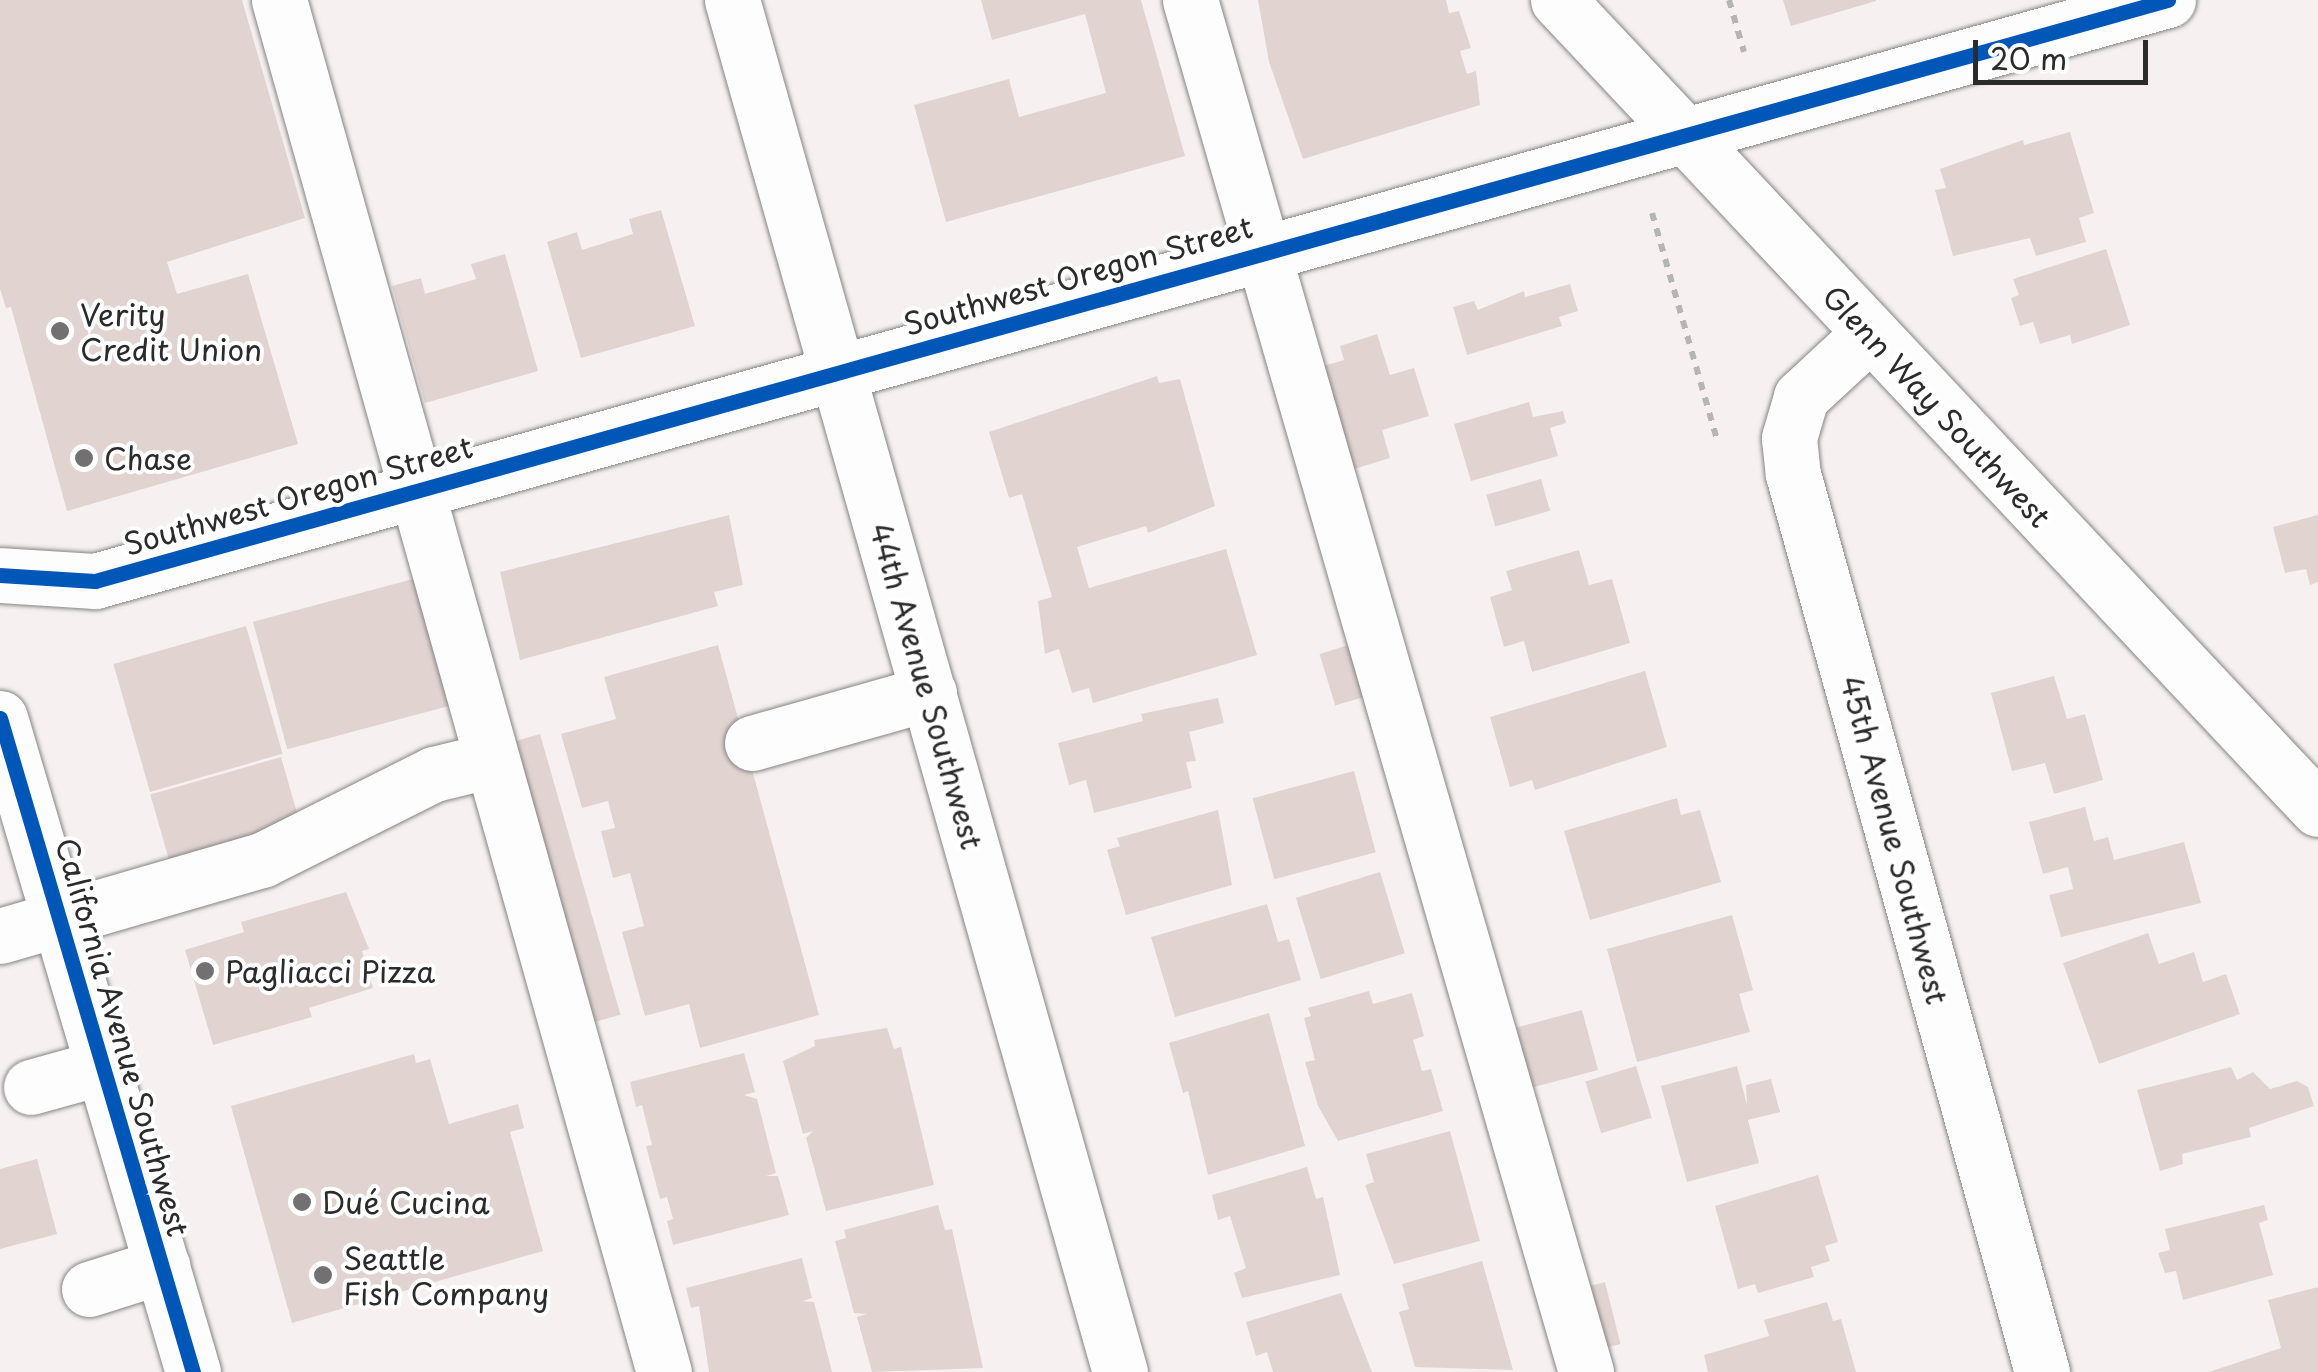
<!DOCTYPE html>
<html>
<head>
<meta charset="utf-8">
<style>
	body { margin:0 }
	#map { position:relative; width:2318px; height:1372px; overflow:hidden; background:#f6f1f0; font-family:"Playpen Sans",sans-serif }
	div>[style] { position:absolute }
	.building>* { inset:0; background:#e1d4d0; transform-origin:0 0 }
	.path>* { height:6px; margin-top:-3px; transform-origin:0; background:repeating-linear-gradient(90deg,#b5b5b4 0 8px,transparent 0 16px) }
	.roads { filter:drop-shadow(0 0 2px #868484) drop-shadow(0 0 2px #868484) }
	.minor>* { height:55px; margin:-27.5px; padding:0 27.5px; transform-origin:27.5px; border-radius:27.5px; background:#fefdfd }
	.major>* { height:55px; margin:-27.5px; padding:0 27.5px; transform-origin:27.5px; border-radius:27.5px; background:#fefdfd }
	.cycleway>* { height:15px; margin:-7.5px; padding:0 7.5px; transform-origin:7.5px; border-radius:7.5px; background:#0057b8 }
	.dots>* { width:28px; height:28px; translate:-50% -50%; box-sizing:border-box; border:5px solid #fff; border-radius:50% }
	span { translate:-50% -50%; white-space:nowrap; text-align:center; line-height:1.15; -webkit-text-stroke:8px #fff; paint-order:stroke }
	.street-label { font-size:30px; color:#2b2b2b }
	.poi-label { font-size:30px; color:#2b2b2b }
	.left { translate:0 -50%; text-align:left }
	.scale { position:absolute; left:1973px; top:40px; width:175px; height:45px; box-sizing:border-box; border:5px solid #2b2b2b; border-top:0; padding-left:12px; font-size:30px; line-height:35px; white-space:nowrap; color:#2b2b2b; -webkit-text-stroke:8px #fff; paint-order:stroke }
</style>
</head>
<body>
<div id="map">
	<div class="building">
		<i style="clip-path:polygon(0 0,242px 0,305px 218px,167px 262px,177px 294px,248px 274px,298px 444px,67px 511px,11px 307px,6px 308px,0 289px)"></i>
		<i style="clip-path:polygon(981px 0,1141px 0,1185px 156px,946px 222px,914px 105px,1009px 79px,1019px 117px,1106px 93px,1085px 14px,992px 40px)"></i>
		<i style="clip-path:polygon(1258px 0,1446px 0,1449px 13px,1459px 11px,1471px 48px,1460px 51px,1467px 74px,1476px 71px,1480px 105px,1303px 159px,1269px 62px)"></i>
		<i style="clip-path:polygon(1783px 0,1876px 0,1876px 1px,1791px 26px)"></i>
		<i style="clip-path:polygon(2070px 132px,2094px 213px,2079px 218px,2086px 242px,2036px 256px,2030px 238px,1953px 256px,1935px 190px,1946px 188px,1940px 169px,2023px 140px,2024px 145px)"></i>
		<i style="clip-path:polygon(661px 210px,695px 326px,581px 358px,547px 242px,577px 232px,582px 250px,633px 234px,629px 219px)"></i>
		<i style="clip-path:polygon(2106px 249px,2130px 325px,2072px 344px,2070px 335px,2040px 344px,2033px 322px,2020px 326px,2011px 298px,2019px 295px,2013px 279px)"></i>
		<i style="clip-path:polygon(505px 254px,538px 371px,425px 403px,392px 286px,421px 278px,425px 294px,476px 279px,471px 264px)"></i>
		<i style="clip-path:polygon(1570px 284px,1578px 311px,1559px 317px,1562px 326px,1467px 355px,1453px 307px,1474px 301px,1478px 310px,1524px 291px,1525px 297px)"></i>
		<i style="clip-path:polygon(1377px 334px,1390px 375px,1414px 368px,1429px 416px,1382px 430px,1390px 458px,1351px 470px,1320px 367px,1344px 360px,1340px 346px)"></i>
		<i style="clip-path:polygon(1157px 376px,1159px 383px,1180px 379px,1215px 506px,1148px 533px,1146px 526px,1077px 547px,1089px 588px,1226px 549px,1257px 655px,1093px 703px,1089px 688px,1072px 693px,1059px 649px,1045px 654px,1038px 601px,1052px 597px,1022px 494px,1009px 498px,989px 432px)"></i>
		<i style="clip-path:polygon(1529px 402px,1533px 417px,1563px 411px,1566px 423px,1550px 428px,1558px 456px,1471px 481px,1454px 424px)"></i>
		<i style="left:1541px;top:479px;width:33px;height:57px;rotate:74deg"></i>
		<i style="clip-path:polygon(729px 515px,743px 585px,714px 592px,718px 606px,520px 660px,500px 572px)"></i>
		<i style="clip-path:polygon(2318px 515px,2318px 582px,2310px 585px,2306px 569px,2285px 573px,2273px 527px)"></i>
		<i style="clip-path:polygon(1579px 550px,1589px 585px,1612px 579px,1630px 643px,1532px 672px,1524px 641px,1504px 647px,1490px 597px,1512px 590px,1506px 571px)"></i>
		<i style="left:424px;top:576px;width:132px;height:177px;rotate:75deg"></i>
		<i style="left:246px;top:626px;width:133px;height:138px;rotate:74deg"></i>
		<i style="left:1352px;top:644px;width:54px;height:34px;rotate:73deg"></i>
		<i style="clip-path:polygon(718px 645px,819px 1015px,700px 1048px,689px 1004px,645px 1016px,622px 932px,644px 926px,630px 873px,613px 878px,601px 831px,615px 828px,608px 801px,582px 808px,561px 734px,616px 719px,604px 677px)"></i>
		<i style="clip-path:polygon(1645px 671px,1667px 747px,1535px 790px,1532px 780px,1510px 787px,1490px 717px)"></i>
		<i style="clip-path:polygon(2054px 676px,2067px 719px,2085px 714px,2103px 780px,2054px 794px,2045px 763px,2012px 771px,1991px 693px)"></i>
		<i style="clip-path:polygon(1218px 698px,1224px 723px,1189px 732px,1196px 761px,1186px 762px,1192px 788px,1094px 813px,1086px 780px,1069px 785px,1058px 743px,1143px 721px,1141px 714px)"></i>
		<i style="left:540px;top:734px;width:292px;height:45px;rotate:74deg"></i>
		<i style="left:281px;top:757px;width:71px;height:136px;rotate:74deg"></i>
		<i style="left:1354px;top:771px;width:84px;height:105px;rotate:75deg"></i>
		<i style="clip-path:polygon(1677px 798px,1681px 815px,1700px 810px,1721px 882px,1590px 920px,1564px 831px)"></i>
		<i style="clip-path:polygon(2085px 807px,2094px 841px,2108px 837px,2114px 860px,2184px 842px,2201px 903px,2061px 937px,2049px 895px,2073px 889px,2068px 867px,2043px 874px,2029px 822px)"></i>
		<i style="clip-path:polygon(1218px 810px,1232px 885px,1126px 915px,1107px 850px,1120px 846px,1117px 838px)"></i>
		<i style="left:1380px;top:872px;width:85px;height:88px;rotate:73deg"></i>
		<i style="clip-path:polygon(346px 892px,369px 949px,362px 951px,373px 988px,309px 1008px,312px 1017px,213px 1045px,185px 950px,244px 932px,241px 922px)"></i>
		<i style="clip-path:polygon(1267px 904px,1278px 942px,1289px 939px,1301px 980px,1175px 1017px,1151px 937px)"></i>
		<i style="clip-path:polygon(1732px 915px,1753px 990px,1739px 994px,1750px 1032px,1637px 1062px,1607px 949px)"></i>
		<i style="clip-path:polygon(2148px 933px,2159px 964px,2194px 952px,2203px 982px,2226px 974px,2240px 1014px,2099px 1064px,2063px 963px)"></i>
		<i style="clip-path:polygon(1369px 991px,1373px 1004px,1412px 993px,1424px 1036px,1413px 1040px,1422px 1071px,1431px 1069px,1443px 1111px,1338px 1141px,1318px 1106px,1305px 1062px,1315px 1060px,1304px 1018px,1311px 1016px,1308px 1008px)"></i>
		<i style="left:1582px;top:1010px;width:62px;height:68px;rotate:75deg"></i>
		<i style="clip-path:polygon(1269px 1013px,1305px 1146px,1208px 1175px,1188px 1091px,1183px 1093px,1169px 1043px)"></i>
		<i style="clip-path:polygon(887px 1028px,894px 1049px,901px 1047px,934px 1185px,826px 1211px,806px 1138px,813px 1131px,803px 1134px,783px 1061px,815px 1046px,814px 1040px)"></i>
		<i style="clip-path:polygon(744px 1053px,755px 1092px,744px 1095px,757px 1099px,776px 1173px,766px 1176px,778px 1176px,789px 1215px,673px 1245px,667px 1221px,673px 1219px,667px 1197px,660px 1199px,646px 1146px,652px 1145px,642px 1105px,636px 1107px,630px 1082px)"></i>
		<i style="clip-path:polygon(414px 1054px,416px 1063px,430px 1059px,449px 1124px,518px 1104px,524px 1128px,510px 1132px,543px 1251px,292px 1323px,231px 1106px)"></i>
		<i style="left:1636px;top:1066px;width:54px;height:53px;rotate:73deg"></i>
		<i style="clip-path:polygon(1737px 1066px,1747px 1105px,1746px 1085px,1771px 1079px,1780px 1112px,1748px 1120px,1759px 1163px,1687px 1182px,1661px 1086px)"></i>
		<i style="clip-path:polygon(2231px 1067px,2237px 1080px,2253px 1072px,2270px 1089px,2297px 1081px,2308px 1087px,2314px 1106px,2249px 1128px,2251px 1137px,2182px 1154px,2183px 1164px,2160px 1171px,2137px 1090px)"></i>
		<i style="clip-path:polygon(1450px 1131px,1480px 1241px,1394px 1264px,1365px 1185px,1374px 1182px,1366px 1154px)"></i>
		<i style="clip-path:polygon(37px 1159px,57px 1234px,0 1249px,0 1169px)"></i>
		<i style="clip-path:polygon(1307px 1167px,1316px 1199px,1323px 1197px,1340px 1275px,1242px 1298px,1234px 1273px,1246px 1268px,1230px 1216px,1218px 1220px,1212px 1195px)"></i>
		<i style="clip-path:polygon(1818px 1175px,1838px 1242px,1825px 1246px,1830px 1261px,1811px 1267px,1814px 1277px,1758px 1293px,1755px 1284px,1738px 1289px,1715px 1206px)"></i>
		<i style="clip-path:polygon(938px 1205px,945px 1230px,952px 1229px,983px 1368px,872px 1372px,857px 1317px,867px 1314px,854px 1313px,835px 1241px,846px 1238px,844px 1230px)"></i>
		<i style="clip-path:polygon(2264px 1205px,2268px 1220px,2259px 1223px,2273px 1275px,2183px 1300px,2176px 1271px,2165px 1273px,2158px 1253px,2170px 1250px,2165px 1229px)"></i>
		<i style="clip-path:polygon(802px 1258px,812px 1298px,802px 1301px,814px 1302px,832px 1372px,709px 1372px,699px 1306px,691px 1308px,686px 1288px)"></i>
		<i style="clip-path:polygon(1482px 1261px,1513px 1370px,1415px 1367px,1399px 1312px,1409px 1309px,1402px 1284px)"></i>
		<i style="left:1605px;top:1282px;width:64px;height:30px;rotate:76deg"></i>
		<i style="clip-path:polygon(2318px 1287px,2318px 1372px,2209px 1372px,2281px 1348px,2268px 1300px)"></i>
		<i style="clip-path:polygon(1341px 1293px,1372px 1372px,1273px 1372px,1267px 1352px,1256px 1356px,1246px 1322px)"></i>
		<i style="clip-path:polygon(1827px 1302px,1833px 1321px,1841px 1319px,1856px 1372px,1708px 1372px,1704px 1355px,1769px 1336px,1764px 1320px)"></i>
	</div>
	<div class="path">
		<i style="left:1729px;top:0;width:54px;rotate:73.9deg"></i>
		<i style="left:1652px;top:213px;width:239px;rotate:74deg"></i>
	</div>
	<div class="roads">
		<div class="minor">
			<i style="left:279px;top:0;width:1425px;rotate:74.33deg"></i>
			<i style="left:732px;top:0;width:1426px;rotate:74.21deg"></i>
			<i style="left:1190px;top:0;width:1428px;rotate:73.9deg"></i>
			<i style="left:1558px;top:0;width:1110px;rotate:46.79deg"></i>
			<i style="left:1869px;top:334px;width:93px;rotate:137.2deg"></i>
			<i style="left:1801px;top:397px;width:43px;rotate:106.3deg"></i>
			<i style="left:1789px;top:438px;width:36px;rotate:84deg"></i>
			<i style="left:1793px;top:474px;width:932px;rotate:74.5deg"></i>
			<i style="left:0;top:575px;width:95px;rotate:3.6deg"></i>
			<i style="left:95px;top:581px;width:2153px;rotate:-15.66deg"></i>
			<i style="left:752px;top:743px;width:184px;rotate:-15.8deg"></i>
			<i style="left:0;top:936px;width:273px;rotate:-16.2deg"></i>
			<i style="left:262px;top:860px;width:192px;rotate:-26.6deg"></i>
			<i style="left:434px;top:774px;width:59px;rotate:-13.8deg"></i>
			<i style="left:31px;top:1087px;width:75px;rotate:-15.5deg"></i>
			<i style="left:89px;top:1289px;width:77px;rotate:-17.5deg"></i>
		</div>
		<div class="major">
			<i style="left:0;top:718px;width:682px;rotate:73.56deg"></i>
		</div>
	</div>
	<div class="cycleway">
		<i style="left:0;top:575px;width:95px;rotate:3.6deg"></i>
		<i style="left:95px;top:581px;width:2153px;rotate:-15.66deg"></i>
		<i style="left:0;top:718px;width:682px;rotate:73.56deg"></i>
	</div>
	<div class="dots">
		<i style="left:60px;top:331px;background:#727070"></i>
		<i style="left:84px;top:458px;background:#727070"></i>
		<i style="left:205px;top:971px;background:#727070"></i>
		<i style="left:302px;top:1202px;background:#727070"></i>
		<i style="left:323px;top:1275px;background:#727070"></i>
	</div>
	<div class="street-label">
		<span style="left:1078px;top:275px;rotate:-16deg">Southwest Oregon Street</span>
		<span style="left:1937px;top:406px;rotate:47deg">Glenn Way Southwest</span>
		<span style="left:298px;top:495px;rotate:-16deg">Southwest Oregon Street</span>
		<span style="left:927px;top:686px;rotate:74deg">44th Avenue Southwest</span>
		<span style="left:1895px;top:840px;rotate:75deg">45th Avenue Southwest</span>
		<span style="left:123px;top:1037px;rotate:74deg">California Avenue Southwest</span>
	</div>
	<div class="poi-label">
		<span class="left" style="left:80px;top:331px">Verity<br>Credit Union</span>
		<span class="left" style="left:104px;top:458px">Chase</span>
		<span class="left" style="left:225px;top:971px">Pagliacci Pizza</span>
		<span class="left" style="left:322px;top:1202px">Dué Cucina</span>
		<span class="left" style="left:343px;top:1275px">Seattle<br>Fish Company</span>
	</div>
	<div class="scale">20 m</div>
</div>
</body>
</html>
